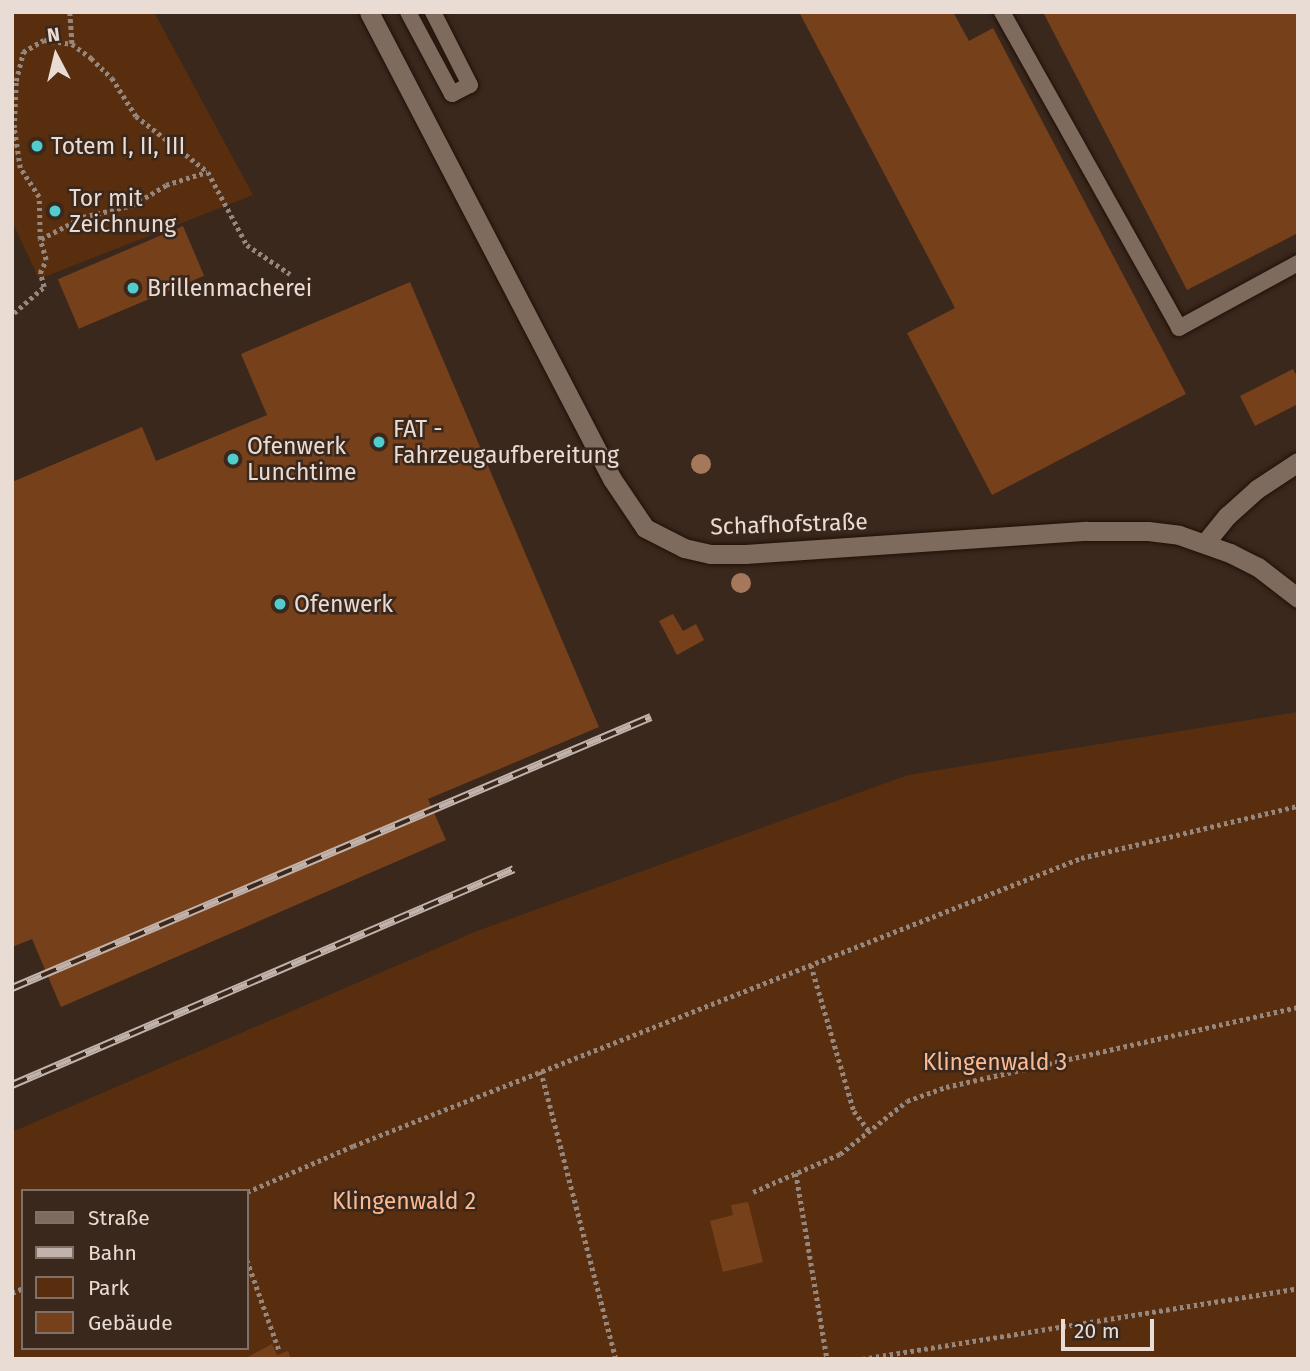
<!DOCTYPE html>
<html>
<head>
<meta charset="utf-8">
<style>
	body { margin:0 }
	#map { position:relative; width:1310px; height:1371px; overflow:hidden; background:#3a281d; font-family:"Fira Sans",sans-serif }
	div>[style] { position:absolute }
	.green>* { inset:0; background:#592e0f }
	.building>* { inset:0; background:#76401b; transform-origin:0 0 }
	.path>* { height:4.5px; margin-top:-2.25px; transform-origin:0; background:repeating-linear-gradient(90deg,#96877e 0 3.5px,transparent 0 7px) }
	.roads { filter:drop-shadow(0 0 2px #201006) drop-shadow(0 0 2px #201006) }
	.service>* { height:16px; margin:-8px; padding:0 8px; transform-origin:8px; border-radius:8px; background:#7f6a5e }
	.minor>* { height:19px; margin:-9.5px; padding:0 9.5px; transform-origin:9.5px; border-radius:9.5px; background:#7f6a5e }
	.tertiary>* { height:19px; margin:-9.5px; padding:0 9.5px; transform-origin:9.5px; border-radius:9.5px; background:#7f6a5e }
	.rail>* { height:8px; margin-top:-4px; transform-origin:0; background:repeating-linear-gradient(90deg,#3a281d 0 16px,#c1b3ab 0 32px); box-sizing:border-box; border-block:2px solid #c1b3ab }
	.trees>* { width:20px; height:20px; margin:-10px; border-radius:50%; background:#a5785c }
	.dots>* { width:19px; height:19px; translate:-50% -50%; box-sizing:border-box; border:4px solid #3a281d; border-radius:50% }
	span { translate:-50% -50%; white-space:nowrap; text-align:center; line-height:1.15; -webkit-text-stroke:5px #3a281d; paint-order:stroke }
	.poi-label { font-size:23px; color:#e9dcd5 }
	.left { translate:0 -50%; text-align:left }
	.street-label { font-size:23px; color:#e9dcd5 }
	.park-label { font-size:23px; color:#fdba90 }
	.frame { position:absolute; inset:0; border:14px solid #e9dcd5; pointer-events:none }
	.legend { position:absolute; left:21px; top:1189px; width:228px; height:161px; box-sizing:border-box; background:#3a281d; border:2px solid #807067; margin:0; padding:9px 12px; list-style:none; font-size:21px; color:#e9dcd5 }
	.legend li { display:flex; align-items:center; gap:14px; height:35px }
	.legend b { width:35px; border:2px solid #807067 }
	.north { position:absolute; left:21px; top:21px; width:70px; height:70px; -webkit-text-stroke:5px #3a281d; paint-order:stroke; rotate:353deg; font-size:19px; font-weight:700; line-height:28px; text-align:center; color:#e9dcd5 }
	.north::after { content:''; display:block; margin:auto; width:24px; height:32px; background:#e9dcd5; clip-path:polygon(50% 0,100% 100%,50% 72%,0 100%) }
	.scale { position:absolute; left:1061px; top:1319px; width:93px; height:32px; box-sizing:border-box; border:4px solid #e9dcd5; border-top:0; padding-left:9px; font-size:21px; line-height:24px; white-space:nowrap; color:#e9dcd5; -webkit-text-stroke:5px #3a281d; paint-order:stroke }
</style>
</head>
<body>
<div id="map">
	<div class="green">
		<i style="clip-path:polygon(20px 12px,154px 12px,253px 195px,39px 279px,12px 221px,12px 16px)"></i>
		<i style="clip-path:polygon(evenodd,1298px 712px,1298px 1359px,12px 1359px,12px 1132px,477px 931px,908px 775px,1298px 712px,23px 1191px,247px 1191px,247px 1348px,23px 1348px,23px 1191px)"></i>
	</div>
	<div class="building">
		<i style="clip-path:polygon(799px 12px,953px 12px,969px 41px,993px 28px,1186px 394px,992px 495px,907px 333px,955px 308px)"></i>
		<i style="clip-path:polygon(1043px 12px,1298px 12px,1298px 233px,1187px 290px)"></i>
		<i style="left:183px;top:226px;width:54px;height:136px;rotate:67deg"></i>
		<i style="clip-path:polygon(410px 282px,599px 727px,428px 799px,446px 840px,61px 1007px,32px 939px,12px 947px,12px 482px,142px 427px,156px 461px,267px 415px,241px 354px)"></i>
		<i style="clip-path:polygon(1293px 369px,1298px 378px,1298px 404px,1255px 426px,1240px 396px)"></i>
		<i style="clip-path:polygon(673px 614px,683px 631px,696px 624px,704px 640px,677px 655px,659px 621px)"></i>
		<i style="clip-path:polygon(748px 1202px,763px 1262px,723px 1272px,710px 1221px,733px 1215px,731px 1205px)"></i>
		<i style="clip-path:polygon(272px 1344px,277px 1355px,288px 1351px,291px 1359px,244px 1359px)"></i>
	</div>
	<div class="path">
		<i style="left:70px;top:12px;width:32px;rotate:86deg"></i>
		<i style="left:41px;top:239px;width:47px;rotate:-27.6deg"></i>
		<i style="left:83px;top:217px;width:51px;rotate:-13.5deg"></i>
		<i style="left:133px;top:205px;width:39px;rotate:-31deg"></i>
		<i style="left:166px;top:185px;width:43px;rotate:-17.6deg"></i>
		<i style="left:14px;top:313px;width:40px;rotate:-41deg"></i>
		<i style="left:44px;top:287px;width:15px;rotate:-106deg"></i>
		<i style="left:40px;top:273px;width:14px;rotate:-65deg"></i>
		<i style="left:46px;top:260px;width:22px;rotate:-106deg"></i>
		<i style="left:40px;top:239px;width:42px;rotate:-91.4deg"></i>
		<i style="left:39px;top:197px;width:35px;rotate:-123deg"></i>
		<i style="left:20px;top:168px;width:40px;rotate:-98.5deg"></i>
		<i style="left:14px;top:128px;width:47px;rotate:-87.6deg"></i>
		<i style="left:16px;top:81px;width:30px;rotate:-76deg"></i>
		<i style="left:23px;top:52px;width:24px;rotate:-30deg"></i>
		<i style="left:44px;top:40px;width:28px;rotate:8deg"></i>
		<i style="left:72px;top:44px;width:24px;rotate:36deg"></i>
		<i style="left:91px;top:58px;width:29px;rotate:44deg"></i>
		<i style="left:112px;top:78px;width:45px;rotate:57.7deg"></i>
		<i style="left:136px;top:116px;width:91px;rotate:37.9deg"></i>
		<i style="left:208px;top:172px;width:83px;rotate:61.9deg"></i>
		<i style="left:247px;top:245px;width:52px;rotate:34deg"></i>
		<i style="left:811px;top:965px;width:152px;rotate:73.6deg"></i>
		<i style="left:854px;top:1111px;width:25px;rotate:53deg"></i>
		<i style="left:541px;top:1071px;width:298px;rotate:75.4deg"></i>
		<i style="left:796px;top:1173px;width:189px;rotate:80.5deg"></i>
		<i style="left:247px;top:1192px;width:116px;rotate:-23.5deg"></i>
		<i style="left:353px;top:1146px;width:783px;rotate:-21.58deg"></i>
		<i style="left:1081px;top:858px;width:223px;rotate:-13.5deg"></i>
		<i style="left:753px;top:1192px;width:95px;rotate:-23.6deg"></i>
		<i style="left:840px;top:1154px;width:85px;rotate:-38.3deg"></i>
		<i style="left:907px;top:1101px;width:41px;rotate:-19.7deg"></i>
		<i style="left:946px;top:1087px;width:361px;rotate:-12.8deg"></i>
		<i style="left:247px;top:1260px;width:96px;rotate:70.4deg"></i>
		<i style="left:12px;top:1293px;width:12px;rotate:-24deg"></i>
		<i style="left:862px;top:1359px;width:442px;rotate:-9.2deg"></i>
	</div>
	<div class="roads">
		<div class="service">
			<i style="left:408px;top:12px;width:93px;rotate:61.8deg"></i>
			<i style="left:452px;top:94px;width:20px;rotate:-27deg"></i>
			<i style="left:470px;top:85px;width:82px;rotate:-116.9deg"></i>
			<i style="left:1002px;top:12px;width:362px;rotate:60.7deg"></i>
			<i style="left:1179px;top:328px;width:136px;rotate:-28.6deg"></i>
		</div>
		<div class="minor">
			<i style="left:1205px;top:543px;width:35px;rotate:-51deg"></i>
			<i style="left:1227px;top:516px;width:40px;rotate:-42deg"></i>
			<i style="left:1257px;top:489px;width:49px;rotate:-33.4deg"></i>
		</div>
		<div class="tertiary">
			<i style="left:369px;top:12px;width:526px;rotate:62.51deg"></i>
			<i style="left:612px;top:479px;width:59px;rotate:56deg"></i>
			<i style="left:645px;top:528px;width:44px;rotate:27.1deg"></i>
			<i style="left:684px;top:548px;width:27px;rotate:13deg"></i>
			<i style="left:710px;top:554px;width:35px"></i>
			<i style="left:745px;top:554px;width:342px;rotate:-3.9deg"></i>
			<i style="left:1086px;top:531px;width:62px"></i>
			<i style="left:1148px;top:531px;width:31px;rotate:7deg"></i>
			<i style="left:1179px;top:535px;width:54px;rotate:19.4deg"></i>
			<i style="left:1230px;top:553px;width:31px;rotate:27deg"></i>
			<i style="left:1258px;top:567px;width:51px;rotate:37.8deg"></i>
		</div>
	</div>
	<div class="rail">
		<i style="left:12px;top:988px;width:694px;rotate:-22.98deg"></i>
		<i style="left:12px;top:1085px;width:546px;rotate:-23.28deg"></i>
	</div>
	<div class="trees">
		<i style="left:701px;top:464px"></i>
		<i style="left:741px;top:583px"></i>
	</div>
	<div class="dots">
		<i style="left:37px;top:146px;background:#52cdce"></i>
		<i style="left:55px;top:211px;background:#52cdce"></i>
		<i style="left:133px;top:288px;background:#52cdce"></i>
		<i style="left:379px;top:442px;background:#52cdce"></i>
		<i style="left:233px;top:459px;background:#52cdce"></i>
		<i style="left:280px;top:604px;background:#52cdce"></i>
	</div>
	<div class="poi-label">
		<span class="left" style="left:51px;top:146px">Totem I, II, III</span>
		<span class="left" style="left:69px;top:211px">Tor mit<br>Zeichnung</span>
		<span class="left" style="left:147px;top:288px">Brillenmacherei</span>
		<span class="left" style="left:393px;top:442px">FAT -<br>Fahrzeugaufbereitung</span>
		<span class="left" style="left:247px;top:459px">Ofenwerk<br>Lunchtime</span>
		<span class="left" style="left:294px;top:604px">Ofenwerk</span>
	</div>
	<div class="street-label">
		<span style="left:789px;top:524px;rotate:-2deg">Schafhofstraße</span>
	</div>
	<div class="park-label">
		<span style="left:995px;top:1062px">Klingenwald 3</span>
		<span style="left:404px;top:1201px">Klingenwald 2</span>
	</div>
	<div class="frame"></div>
	<ul class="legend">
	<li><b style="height:9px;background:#7f6a5e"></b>Straße</li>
	<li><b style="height:9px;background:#c1b3ab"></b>Bahn</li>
	<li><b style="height:19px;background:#592e0f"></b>Park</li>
	<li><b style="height:19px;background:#76401b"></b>Gebäude</li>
	</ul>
	<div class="north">N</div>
	<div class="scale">20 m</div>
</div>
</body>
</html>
